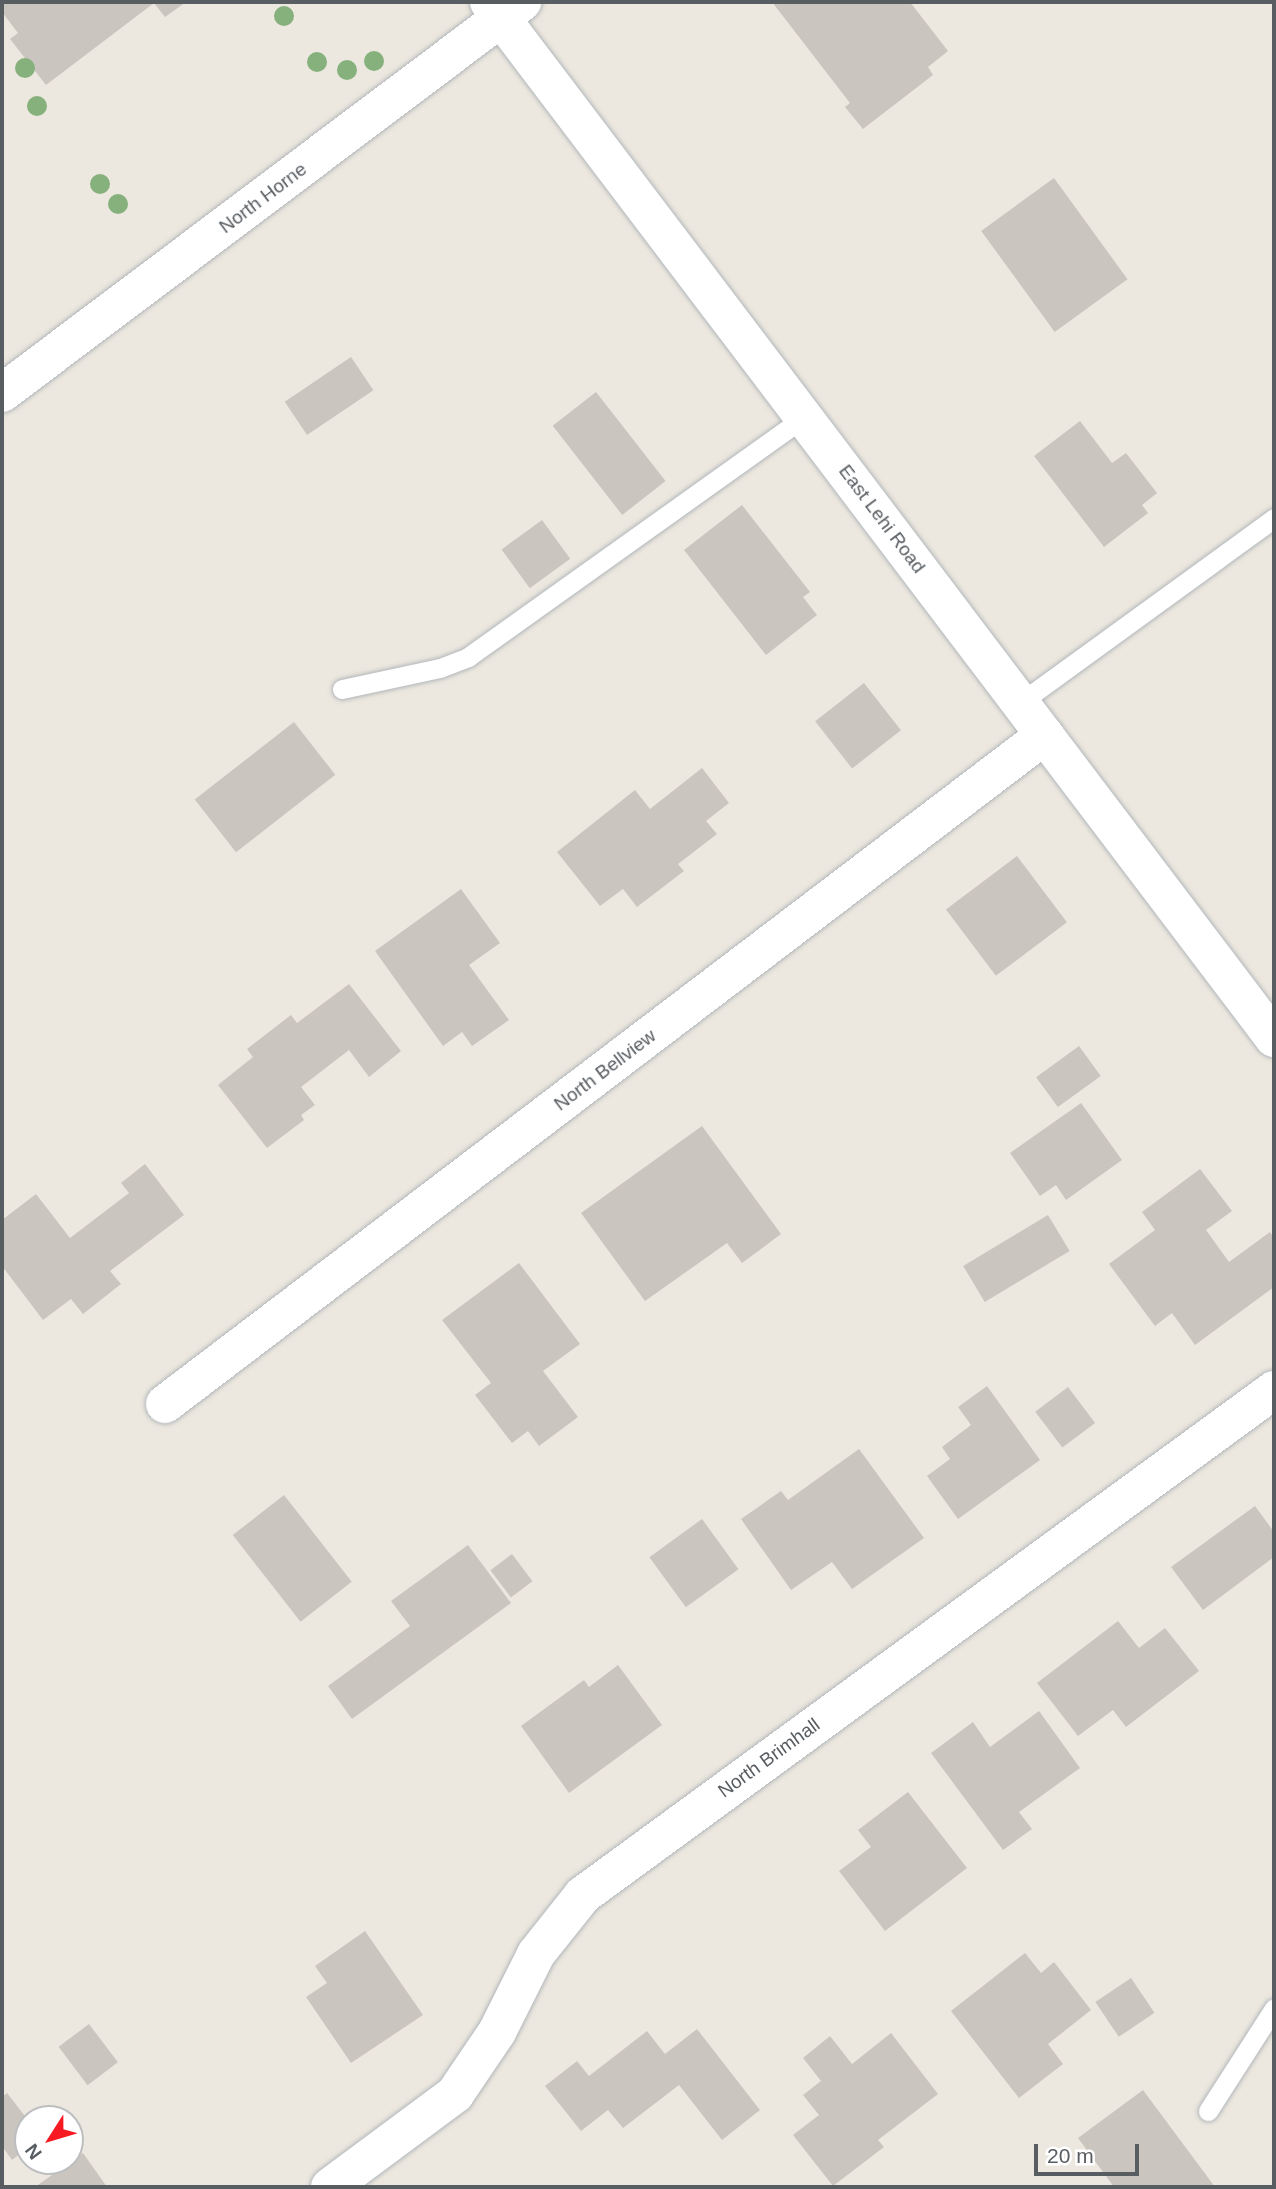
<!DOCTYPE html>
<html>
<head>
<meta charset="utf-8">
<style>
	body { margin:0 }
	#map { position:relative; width:1276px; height:2189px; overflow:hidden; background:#ede8df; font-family:Helvetica,sans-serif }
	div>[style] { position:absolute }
	.building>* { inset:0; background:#cac5be; transform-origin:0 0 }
	.roads { filter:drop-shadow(0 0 2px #b2b7bb) drop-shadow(0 0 2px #b2b7bb) }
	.service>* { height:19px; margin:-9.5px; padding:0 9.5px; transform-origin:9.5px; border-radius:9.5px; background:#fff }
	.minor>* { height:38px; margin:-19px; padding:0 19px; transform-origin:19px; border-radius:19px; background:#fff }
	.tertiary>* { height:38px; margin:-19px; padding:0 19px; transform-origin:19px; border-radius:19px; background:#fff }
	.trees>* { width:20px; height:20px; margin:-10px; border-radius:50%; background:#86b17d }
	span { translate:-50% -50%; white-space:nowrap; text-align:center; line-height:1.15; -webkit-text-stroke:5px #fff; paint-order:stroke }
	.street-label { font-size:19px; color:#585d62 }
	.frame { position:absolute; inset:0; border:4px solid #585d62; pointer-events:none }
	.north { position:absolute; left:14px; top:2105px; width:70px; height:70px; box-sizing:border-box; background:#fff; border:2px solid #bcbec0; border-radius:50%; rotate:233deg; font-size:19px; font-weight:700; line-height:28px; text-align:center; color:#585d62 }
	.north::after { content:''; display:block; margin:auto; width:24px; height:32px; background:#f71a23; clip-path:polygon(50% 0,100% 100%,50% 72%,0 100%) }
	.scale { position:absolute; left:1034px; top:2144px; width:105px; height:32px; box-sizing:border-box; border:4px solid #585d62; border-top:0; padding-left:9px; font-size:21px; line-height:24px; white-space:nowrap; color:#585d62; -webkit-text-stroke:5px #fff; paint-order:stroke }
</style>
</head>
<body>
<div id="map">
	<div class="building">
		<i style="clip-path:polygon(2px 2px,186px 2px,165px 17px,154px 3px,46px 85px,10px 39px,18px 33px,2px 12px)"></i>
		<i style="clip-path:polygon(772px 2px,910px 2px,948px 51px,928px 67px,933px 75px,863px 129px,845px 107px,850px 103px)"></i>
		<i style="left:1054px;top:178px;width:125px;height:90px;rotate:54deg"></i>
		<i style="left:351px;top:357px;width:40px;height:80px;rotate:56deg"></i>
		<i style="left:596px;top:392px;width:113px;height:55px;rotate:52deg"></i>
		<i style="clip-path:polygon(1080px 421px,1112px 463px,1126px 453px,1157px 493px,1142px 505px,1148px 513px,1104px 547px,1034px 456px)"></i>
		<i style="clip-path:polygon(742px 505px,810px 592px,803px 597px,817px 615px,766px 655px,684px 550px)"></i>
		<i style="left:542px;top:520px;width:48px;height:50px;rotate:54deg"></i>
		<i style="left:864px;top:683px;width:60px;height:62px;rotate:52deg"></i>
		<i style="left:294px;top:722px;width:67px;height:126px;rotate:52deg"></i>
		<i style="clip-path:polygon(702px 768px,729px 803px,706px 821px,717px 834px,678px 864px,684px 871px,637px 907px,623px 889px,600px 906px,557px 852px,635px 790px,650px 809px)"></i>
		<i style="left:1017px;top:856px;width:83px;height:89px;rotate:53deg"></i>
		<i style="clip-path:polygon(461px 889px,500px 943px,469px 965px,509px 1020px,472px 1046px,462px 1032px,443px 1046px,375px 951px)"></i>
		<i style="clip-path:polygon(349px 984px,401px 1051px,369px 1077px,349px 1050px,301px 1087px,315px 1105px,301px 1115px,304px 1120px,267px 1148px,218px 1085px,253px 1057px,247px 1049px,291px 1015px,297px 1023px)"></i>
		<i style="left:1079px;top:1046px;width:37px;height:53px;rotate:54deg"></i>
		<i style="clip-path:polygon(1081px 1103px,1122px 1160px,1066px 1200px,1056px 1185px,1040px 1196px,1010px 1153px)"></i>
		<i style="clip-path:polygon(702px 1126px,781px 1234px,742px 1263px,727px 1243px,645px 1301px,581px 1213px)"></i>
		<i style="clip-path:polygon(145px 1164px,184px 1215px,110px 1271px,121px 1284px,83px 1314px,71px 1299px,43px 1320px,2px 1266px,2px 1220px,36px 1194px,70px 1238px,129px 1193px,121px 1183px)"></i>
		<i style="clip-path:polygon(1200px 1169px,1232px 1211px,1206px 1230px,1229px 1262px,1270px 1232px,1274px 1238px,1274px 1287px,1195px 1345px,1172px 1313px,1155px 1326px,1109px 1264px,1155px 1230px,1142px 1212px)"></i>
		<i style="left:1048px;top:1215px;width:42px;height:99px;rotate:59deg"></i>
		<i style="clip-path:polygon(519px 1263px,580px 1344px,543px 1371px,578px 1417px,539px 1446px,528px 1431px,512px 1443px,475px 1395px,491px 1383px,442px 1320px)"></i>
		<i style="clip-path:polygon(987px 1386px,1040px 1460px,958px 1519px,927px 1476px,950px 1459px,942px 1447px,971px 1425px,958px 1407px)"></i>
		<i style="left:1068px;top:1387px;width:45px;height:41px;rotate:53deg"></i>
		<i style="clip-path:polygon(859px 1449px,924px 1538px,852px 1589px,832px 1562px,791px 1590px,741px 1519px,781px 1491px,788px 1500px)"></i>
		<i style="left:284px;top:1495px;width:110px;height:65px;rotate:52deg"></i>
		<i style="clip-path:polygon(1255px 1506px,1274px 1532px,1274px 1557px,1203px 1610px,1171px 1567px)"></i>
		<i style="left:702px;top:1519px;width:62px;height:65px;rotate:54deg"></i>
		<i style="clip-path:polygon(468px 1545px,511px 1603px,352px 1719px,328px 1686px,410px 1626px,391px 1601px)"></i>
		<i style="left:512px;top:1554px;width:34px;height:27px;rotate:53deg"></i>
		<i style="clip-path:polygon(1118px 1621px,1139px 1648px,1165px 1628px,1199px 1671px,1126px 1727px,1113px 1710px,1078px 1736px,1037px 1683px)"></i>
		<i style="clip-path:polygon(618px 1665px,662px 1725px,569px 1793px,521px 1726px,584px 1680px,589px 1687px)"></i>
		<i style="clip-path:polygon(1039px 1711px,1080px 1768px,1019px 1812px,1032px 1829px,1003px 1850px,931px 1753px,973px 1722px,990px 1747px)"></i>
		<i style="clip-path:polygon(908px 1792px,967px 1868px,885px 1931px,839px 1871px,871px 1847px,858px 1830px)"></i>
		<i style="clip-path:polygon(365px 1931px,423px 2015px,351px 2063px,306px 1997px,327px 1983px,315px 1966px)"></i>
		<i style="clip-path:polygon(1025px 1953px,1041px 1973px,1054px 1962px,1091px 2010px,1048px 2044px,1063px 2064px,1019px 2098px,951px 2011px)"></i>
		<i style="left:1131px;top:1978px;width:42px;height:43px;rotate:56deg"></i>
		<i style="left:89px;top:2024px;width:48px;height:38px;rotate:53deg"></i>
		<i style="clip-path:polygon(697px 2029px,760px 2110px,722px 2140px,679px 2085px,623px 2128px,608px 2110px,581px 2131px,545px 2086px,577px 2061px,589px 2076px,647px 2031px,665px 2054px)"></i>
		<i style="clip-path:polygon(891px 2033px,938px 2094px,878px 2140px,884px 2147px,833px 2186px,793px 2135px,819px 2115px,803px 2095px,821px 2081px,803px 2058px,830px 2036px,852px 2064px)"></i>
		<i style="clip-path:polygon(1143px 2090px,1215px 2187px,1114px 2187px,1078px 2138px)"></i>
		<i style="clip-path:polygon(7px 2093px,28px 2120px,28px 2147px,12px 2160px,2px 2146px,2px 2097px)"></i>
		<i style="clip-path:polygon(83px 2153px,107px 2187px,35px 2187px)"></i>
	</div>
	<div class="roads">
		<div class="service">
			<i style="left:342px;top:689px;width:100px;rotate:-12.1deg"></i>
			<i style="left:440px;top:668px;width:30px;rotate:-21deg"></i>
			<i style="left:468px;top:657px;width:414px;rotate:-35.5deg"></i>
			<i style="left:1021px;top:702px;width:313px;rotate:-36deg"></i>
			<i style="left:1208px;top:2111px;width:122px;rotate:-57.3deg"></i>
		</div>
		<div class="minor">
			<i style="left:489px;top:2px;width:1300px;rotate:52.85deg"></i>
			<i style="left:165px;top:1404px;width:1105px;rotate:-37.24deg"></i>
			<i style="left:330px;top:2187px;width:156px;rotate:-36.6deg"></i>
			<i style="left:455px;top:2094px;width:75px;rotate:-55.9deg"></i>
			<i style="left:497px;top:2032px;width:87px;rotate:-63.4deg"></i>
			<i style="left:536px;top:1954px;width:75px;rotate:-51.5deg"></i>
			<i style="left:583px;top:1895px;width:856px;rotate:-36.16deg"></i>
		</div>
		<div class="tertiary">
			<i style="left:2px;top:393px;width:651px;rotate:-36.94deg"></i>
		</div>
	</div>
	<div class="trees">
		<i style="left:284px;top:16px"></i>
		<i style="left:374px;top:61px"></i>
		<i style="left:317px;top:62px"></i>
		<i style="left:25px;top:68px"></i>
		<i style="left:347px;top:70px"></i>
		<i style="left:37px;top:106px"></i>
		<i style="left:100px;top:184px"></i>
		<i style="left:118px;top:204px"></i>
	</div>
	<div class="street-label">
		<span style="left:263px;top:198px;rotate:-37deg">North Horne</span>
		<span style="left:882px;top:519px;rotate:53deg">East Lehi Road</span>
		<span style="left:605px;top:1070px;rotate:-37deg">North Bellview</span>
		<span style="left:769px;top:1758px;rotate:-36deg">North Brimhall</span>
	</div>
	<div class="frame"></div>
	<div class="north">N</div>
	<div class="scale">20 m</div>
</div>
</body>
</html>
